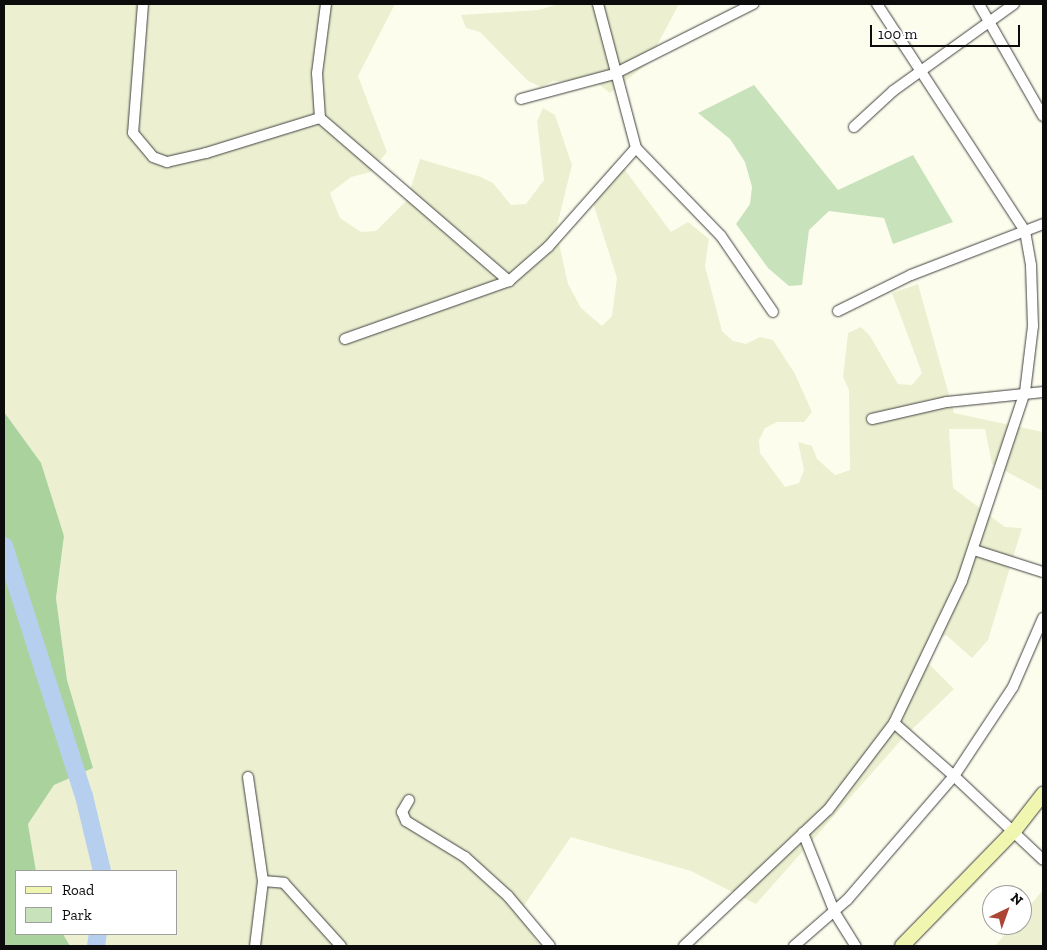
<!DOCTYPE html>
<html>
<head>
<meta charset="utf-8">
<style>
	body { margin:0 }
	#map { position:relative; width:1047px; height:950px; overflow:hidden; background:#fdfded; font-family:"Zilla Slab",serif }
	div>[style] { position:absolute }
	.farmland>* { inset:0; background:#ecf0d0 }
	.green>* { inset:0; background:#c8e3bb }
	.forest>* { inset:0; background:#aad29c }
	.river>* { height:18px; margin:-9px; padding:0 9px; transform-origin:9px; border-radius:9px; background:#b7cfef }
	.roads { filter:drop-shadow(0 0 1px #3f3f3f) drop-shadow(0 0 1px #3f3f3f) }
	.street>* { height:10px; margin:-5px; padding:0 5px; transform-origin:5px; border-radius:5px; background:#fff }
	.secondary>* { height:14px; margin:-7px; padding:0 7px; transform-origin:7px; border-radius:7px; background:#f0f6af }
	span { translate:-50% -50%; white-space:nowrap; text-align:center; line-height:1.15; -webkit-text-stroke:5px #fff; paint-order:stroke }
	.frame { position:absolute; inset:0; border:5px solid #0c0c0c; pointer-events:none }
	.legend { position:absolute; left:15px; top:870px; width:162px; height:65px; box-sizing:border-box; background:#fff; border:1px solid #9e9e9e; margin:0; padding:6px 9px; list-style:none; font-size:15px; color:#0c0c0c }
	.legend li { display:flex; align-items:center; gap:10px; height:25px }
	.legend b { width:25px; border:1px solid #9e9e9e }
	.north { position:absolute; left:982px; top:885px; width:50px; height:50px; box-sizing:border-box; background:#fff; border:1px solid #9e9e9e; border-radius:50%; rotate:42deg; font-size:14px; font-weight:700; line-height:20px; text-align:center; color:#0c0c0c }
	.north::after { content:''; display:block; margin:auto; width:18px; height:22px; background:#ac4634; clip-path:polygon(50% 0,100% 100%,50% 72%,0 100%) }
	.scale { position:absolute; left:870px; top:25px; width:150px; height:22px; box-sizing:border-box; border:2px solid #0c0c0c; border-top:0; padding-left:6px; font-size:15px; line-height:18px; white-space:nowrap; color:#0c0c0c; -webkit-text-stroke:4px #fff; paint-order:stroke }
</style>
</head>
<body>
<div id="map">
	<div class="farmland">
		<i style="clip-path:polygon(4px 4px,395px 4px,358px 76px,387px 152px,371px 172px,351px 177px,330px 193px,340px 218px,361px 232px,376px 231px,407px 200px,420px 159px,481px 177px,493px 183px,511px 205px,526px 204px,544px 180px,537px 121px,543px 108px,555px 115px,572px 165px,556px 230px,568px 284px,581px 308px,602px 326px,612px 316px,617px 278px,594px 206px,594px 192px,611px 166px,625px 170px,671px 232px,688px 222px,709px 239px,705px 266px,722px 331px,733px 341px,746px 344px,760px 337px,773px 340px,795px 374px,812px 412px,804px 422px,777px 422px,765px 428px,759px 440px,760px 453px,785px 487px,799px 483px,804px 470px,798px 442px,812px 446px,817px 459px,835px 475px,850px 470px,849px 390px,843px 377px,848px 333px,861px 327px,870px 336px,898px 384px,912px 385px,922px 373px,892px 293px,918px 284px,954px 413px,1043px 432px,1043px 491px,992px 464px,985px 429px,949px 429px,953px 488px,1005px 527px,1022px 528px,988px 640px,972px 658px,946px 635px,933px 641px,925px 660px,954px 689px,902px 739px,756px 904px,691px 871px,571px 837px,518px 914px,540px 946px,70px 946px,63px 934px,176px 934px,176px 871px,36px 871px,28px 824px,54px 785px,93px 768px,67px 680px,56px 598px,64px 536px,4px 412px)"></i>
		<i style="clip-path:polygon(559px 4px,679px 4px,647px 64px,610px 93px,597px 83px,553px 81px,541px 87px,528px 81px,480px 32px,466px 28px,461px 15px,538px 10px)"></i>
		<i style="clip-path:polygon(1043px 890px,1043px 946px,995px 946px,1013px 925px,1022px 925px,1022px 915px)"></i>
	</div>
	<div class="green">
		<i style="clip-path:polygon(754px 85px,838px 190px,913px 155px,953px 222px,893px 244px,884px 218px,829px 211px,809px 230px,802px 285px,789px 286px,768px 268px,736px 224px,750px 204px,752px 187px,745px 162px,730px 139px,698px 113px)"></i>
	</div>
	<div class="forest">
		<i style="clip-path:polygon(4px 412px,41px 463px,64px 536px,56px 598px,67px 680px,93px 768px,54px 785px,28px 824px,36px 871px,16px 871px,16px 934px,63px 934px,70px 946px,4px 946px)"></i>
	</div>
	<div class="river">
		<i style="left:4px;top:546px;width:262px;rotate:72.3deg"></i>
		<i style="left:84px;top:796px;width:77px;rotate:76.5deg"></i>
		<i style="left:96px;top:946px;width:12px;rotate:-81deg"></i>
	</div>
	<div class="roads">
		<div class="street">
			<i style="left:143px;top:4px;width:129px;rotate:94.4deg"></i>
			<i style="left:133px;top:133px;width:31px;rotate:50deg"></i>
			<i style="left:153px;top:157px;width:15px;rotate:20deg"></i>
			<i style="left:167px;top:162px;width:40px;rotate:-13deg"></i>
			<i style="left:206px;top:153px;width:119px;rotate:-17.1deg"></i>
			<i style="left:326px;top:4px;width:70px;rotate:97.4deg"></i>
			<i style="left:317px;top:73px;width:45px;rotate:86.2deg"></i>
			<i style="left:320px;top:118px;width:250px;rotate:40.8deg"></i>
			<i style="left:979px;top:4px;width:129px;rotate:60.3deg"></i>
			<i style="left:521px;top:99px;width:96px;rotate:-15deg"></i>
			<i style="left:614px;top:74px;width:156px;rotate:-26.7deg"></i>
			<i style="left:854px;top:127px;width:53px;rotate:-42.7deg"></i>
			<i style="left:893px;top:91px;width:149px;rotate:-35.7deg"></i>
			<i style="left:636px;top:148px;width:122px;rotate:46deg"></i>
			<i style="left:721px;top:236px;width:92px;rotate:55.6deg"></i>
			<i style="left:838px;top:311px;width:81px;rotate:-26.3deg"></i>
			<i style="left:911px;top:275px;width:142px;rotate:-21.1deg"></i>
			<i style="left:345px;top:339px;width:174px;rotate:-19.5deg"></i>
			<i style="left:509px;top:281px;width:52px;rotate:-41.1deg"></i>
			<i style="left:548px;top:247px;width:132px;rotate:-48.4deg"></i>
			<i style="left:636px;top:148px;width:149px;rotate:-104.8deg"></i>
			<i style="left:872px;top:419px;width:77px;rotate:-12.8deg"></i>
			<i style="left:947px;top:402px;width:97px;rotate:-5.9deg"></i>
			<i style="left:974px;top:550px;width:72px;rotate:17.7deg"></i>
			<i style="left:1043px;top:618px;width:75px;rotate:113.5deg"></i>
			<i style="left:1013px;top:687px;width:107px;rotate:123.5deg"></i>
			<i style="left:954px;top:776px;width:122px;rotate:43.3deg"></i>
			<i style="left:248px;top:777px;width:105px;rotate:81.8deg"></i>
			<i style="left:263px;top:881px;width:65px;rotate:97deg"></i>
			<i style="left:409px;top:800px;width:14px;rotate:120deg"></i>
			<i style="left:402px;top:812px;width:10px;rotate:66deg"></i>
			<i style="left:406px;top:821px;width:69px;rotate:31.4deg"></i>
			<i style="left:465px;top:857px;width:58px;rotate:42.2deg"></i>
			<i style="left:508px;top:896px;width:65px;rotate:50deg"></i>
			<i style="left:803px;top:833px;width:86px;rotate:68.2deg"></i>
			<i style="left:835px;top:913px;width:39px;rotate:58deg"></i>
			<i style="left:263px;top:881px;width:21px;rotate:5deg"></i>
			<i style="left:284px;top:883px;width:85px;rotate:47.9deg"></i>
			<i style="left:684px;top:946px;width:198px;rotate:-43.4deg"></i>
			<i style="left:828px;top:810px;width:109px;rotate:-52.8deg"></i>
			<i style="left:894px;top:723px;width:157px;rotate:-64.4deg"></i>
			<i style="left:962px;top:581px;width:199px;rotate:-71.6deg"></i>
			<i style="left:1025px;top:392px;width:66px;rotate:-83.1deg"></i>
			<i style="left:1033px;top:326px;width:61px;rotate:-91.9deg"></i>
			<i style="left:1031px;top:265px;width:35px;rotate:-100deg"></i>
			<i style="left:1025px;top:231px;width:271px;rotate:-123.1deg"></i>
			<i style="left:794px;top:946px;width:70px;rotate:-41deg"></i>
			<i style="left:847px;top:900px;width:164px;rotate:-49.2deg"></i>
			<i style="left:954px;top:776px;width:80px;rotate:-138.5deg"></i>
		</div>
		<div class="secondary">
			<i style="left:902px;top:946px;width:162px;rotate:-45.8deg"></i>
			<i style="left:1015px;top:830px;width:46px;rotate:-52.1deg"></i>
		</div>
	</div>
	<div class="frame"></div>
	<ul class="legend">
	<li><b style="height:6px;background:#f0f6af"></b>Road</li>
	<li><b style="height:14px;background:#c8e3bb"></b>Park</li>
	</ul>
	<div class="north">N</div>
	<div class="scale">100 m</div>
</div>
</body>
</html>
